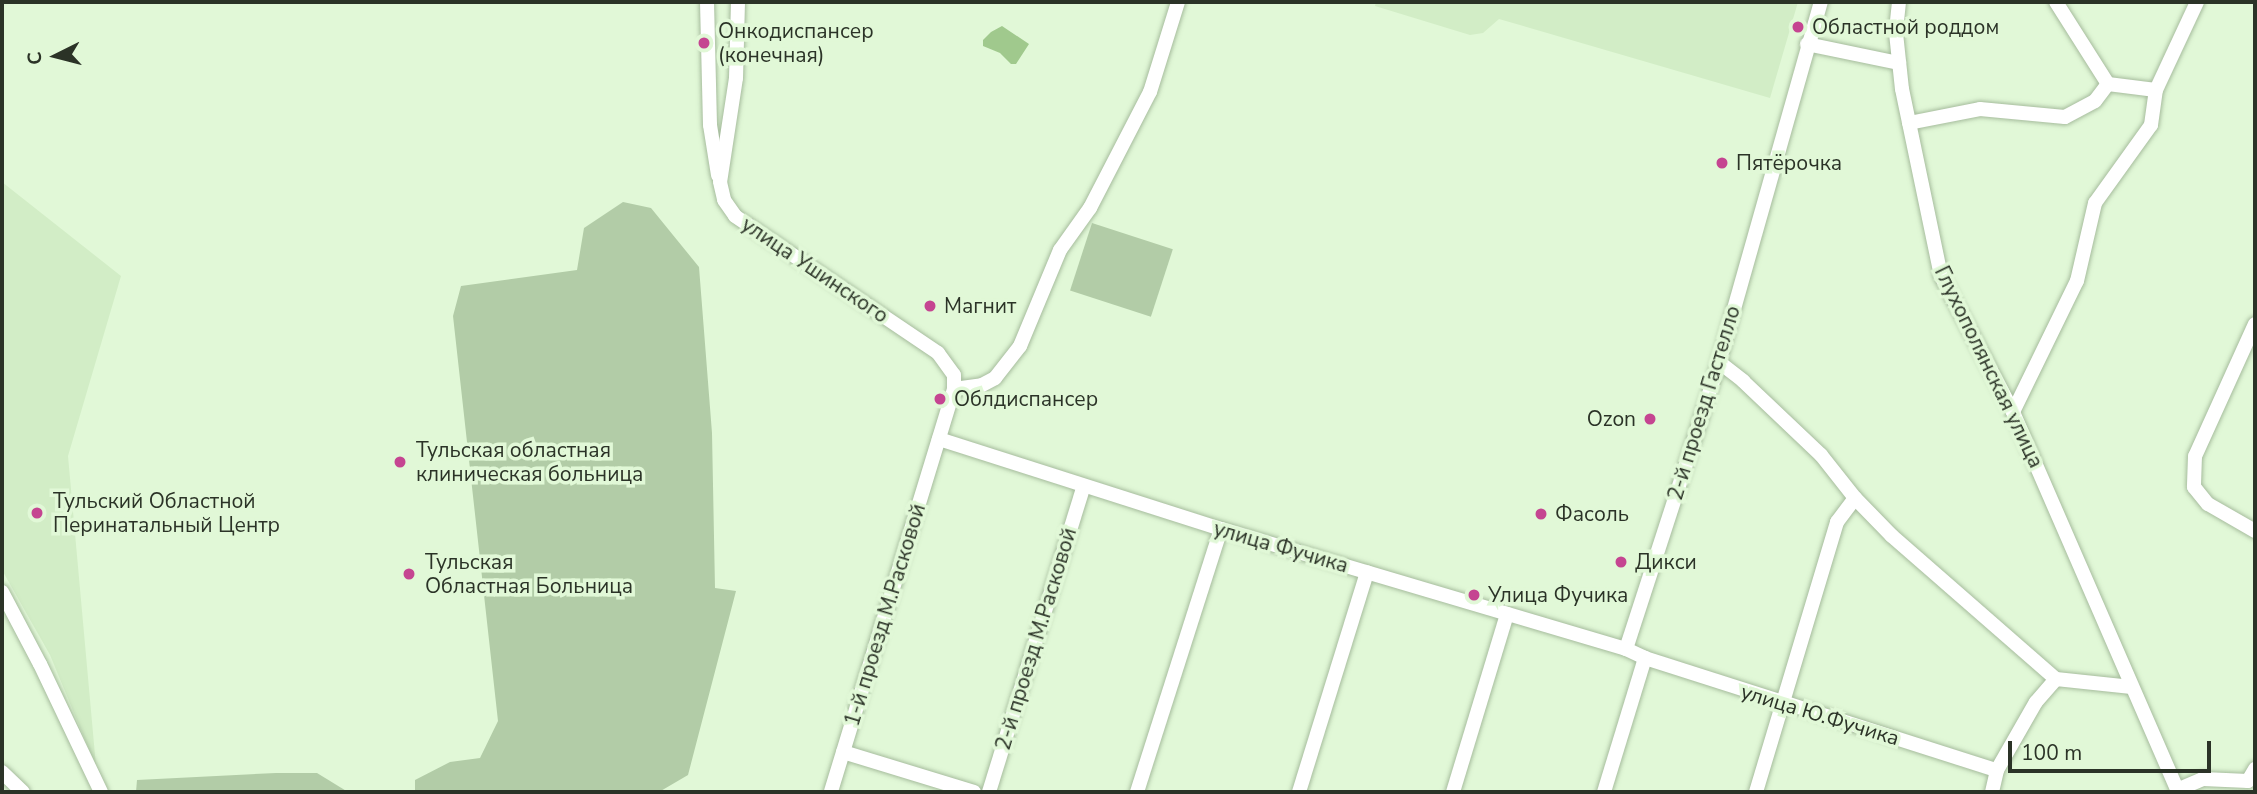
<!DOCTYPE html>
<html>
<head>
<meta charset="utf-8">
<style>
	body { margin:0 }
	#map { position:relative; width:2257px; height:794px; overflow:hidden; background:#e1f8d7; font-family:"Nunito Sans",sans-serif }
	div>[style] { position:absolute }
	.built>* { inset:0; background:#d2edc6 }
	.green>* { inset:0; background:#b2cca7; transform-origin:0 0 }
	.water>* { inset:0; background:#a0c98d }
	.roads { filter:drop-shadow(0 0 2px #a6bc9d) drop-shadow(0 0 2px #a6bc9d) }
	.minor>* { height:14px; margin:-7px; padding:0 7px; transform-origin:7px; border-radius:7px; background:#fff }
	.dots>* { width:19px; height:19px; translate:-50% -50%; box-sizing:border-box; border:4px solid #e1f8d7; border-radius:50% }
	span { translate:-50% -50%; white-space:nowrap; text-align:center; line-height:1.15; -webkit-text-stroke:7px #e1f8d7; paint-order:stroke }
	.poi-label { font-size:21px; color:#2b3327 }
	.left { translate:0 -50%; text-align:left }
	.right { translate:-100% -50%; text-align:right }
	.street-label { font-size:21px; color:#2b3327 }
	.frame { position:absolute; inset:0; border:4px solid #2b3327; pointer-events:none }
	.north { position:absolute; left:21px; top:21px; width:70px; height:70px; -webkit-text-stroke:5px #e1f8d7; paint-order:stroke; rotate:264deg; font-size:19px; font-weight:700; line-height:28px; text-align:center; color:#2b3327 }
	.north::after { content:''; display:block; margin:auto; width:24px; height:32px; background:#2b3327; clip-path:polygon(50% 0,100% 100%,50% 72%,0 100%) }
	.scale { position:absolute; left:2008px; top:741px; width:203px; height:32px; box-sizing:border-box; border:4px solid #2b3327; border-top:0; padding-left:9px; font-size:21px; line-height:24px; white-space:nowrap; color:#2b3327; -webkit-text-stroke:5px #e1f8d7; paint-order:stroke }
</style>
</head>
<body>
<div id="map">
	<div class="built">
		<i style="clip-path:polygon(1376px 2px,1798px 2px,1770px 98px,1499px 19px,1483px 33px,1470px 35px,1375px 6px)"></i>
		<i style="clip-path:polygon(2px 182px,121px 276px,68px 456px,96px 766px,50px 655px,2px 570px)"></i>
	</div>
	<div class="green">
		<i style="clip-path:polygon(623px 202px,651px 208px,699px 267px,712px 433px,715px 588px,736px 591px,688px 775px,659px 792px,415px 792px,415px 780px,450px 762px,480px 758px,498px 721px,453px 316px,461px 286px,577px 270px,584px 228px)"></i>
		<i style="left:1092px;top:223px;width:85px;height:71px;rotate:18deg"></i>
		<i style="clip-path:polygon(276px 773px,317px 773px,348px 792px,136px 792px,137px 780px)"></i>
	</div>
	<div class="water">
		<i style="clip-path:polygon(1002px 26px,1029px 44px,1016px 64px,1011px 64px,1000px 53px,983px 46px,983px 40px,991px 32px)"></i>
	</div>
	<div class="roads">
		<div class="minor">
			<i style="left:707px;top:2px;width:123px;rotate:88.6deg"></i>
			<i style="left:710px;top:125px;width:51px;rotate:80.9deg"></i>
			<i style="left:738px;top:2px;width:76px;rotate:91.5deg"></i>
			<i style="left:736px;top:78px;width:105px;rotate:98.7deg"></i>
			<i style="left:720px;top:182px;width:18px;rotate:77deg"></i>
			<i style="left:724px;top:200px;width:19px;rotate:55deg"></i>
			<i style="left:735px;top:216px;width:245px;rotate:34deg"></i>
			<i style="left:938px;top:353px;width:27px;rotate:54deg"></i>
			<i style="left:954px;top:375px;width:14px;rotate:90deg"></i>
			<i style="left:954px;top:389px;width:421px;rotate:107deg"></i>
			<i style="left:1899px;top:2px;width:31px;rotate:96deg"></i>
			<i style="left:1896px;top:33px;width:56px;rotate:83.9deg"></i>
			<i style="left:1902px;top:89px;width:191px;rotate:78.2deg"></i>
			<i style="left:1941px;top:276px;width:154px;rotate:62.1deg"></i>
			<i style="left:2013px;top:412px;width:414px;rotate:66.5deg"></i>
			<i style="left:2056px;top:2px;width:97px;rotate:57.6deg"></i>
			<i style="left:2108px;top:84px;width:48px;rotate:7.1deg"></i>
			<i style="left:1807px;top:44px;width:94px;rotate:11.7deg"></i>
			<i style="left:1909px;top:123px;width:72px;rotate:-11.2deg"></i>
			<i style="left:1980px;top:109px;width:85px;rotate:5.4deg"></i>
			<i style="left:2065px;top:117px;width:34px;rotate:-28deg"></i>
			<i style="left:2095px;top:101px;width:21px;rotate:-53deg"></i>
			<i style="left:2255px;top:324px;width:145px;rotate:114.4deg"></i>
			<i style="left:2195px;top:456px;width:31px;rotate:92deg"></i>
			<i style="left:2194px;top:487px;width:22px;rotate:51deg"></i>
			<i style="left:2208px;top:504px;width:54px;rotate:29.9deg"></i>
			<i style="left:1719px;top:362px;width:31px;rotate:38deg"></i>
			<i style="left:1743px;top:381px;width:108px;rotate:43.5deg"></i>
			<i style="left:1821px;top:455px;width:55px;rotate:51.7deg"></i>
			<i style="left:1855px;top:498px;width:53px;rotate:45.8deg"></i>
			<i style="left:1892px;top:536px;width:218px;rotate:41.1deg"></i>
			<i style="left:2056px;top:679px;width:76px;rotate:6deg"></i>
			<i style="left:954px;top:389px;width:28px;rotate:-8deg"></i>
			<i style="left:982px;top:385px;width:15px;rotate:-28deg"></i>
			<i style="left:995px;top:378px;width:41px;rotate:-52deg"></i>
			<i style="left:1020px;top:346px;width:104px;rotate:-67.4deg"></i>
			<i style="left:1060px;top:250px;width:52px;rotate:-54.5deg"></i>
			<i style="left:1090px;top:208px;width:131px;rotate:-62.7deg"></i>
			<i style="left:1150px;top:92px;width:94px;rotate:-72.7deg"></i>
			<i style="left:2013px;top:412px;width:146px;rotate:-64deg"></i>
			<i style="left:2077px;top:281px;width:80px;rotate:-77deg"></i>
			<i style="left:2095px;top:203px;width:96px;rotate:-54.3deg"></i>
			<i style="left:2151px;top:125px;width:35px;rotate:-82deg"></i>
			<i style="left:2156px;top:90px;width:97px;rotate:-65deg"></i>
			<i style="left:939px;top:439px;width:296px;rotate:17.7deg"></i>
			<i style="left:1221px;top:529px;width:422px;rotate:16.5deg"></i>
			<i style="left:1626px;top:649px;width:21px;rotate:25deg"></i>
			<i style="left:1645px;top:658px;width:140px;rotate:107deg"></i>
			<i style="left:2px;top:592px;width:81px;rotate:62.2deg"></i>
			<i style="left:40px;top:664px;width:142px;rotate:64.5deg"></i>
			<i style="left:1626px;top:649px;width:302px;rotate:-72deg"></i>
			<i style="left:1719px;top:362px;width:374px;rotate:-74.2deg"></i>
			<i style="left:1645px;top:658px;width:369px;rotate:17.7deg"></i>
			<i style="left:843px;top:752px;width:137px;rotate:17deg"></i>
			<i style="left:2px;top:772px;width:29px;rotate:44deg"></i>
			<i style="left:2177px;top:790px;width:28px;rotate:-23deg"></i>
			<i style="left:2203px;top:779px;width:45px;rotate:2.5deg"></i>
			<i style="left:2248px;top:781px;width:14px;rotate:-60deg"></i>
			<i style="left:989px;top:792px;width:320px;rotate:-72.8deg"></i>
			<i style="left:1137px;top:792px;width:276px;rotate:-72.3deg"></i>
			<i style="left:1299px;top:792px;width:230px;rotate:-72.8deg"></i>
			<i style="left:1453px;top:792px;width:186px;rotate:-73.1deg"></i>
			<i style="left:1756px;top:792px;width:282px;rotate:-73.3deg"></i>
			<i style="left:1837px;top:522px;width:30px;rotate:-53deg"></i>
			<i style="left:1992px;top:792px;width:23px;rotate:-77deg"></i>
			<i style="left:1997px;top:770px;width:78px;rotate:-60.2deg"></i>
			<i style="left:2036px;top:702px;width:30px;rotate:-49deg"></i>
		</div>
	</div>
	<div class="dots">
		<i style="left:1798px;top:27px;background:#c54591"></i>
		<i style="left:704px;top:43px;background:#c54591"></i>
		<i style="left:1722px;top:163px;background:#c54591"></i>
		<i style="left:930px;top:306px;background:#c54591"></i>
		<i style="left:940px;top:399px;background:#c54591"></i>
		<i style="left:1650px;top:419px;background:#c54591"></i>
		<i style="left:400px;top:462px;background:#c54591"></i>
		<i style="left:37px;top:513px;background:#c54591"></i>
		<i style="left:1541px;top:514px;background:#c54591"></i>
		<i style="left:1621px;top:562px;background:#c54591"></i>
		<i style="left:409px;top:574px;background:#c54591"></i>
		<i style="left:1474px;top:595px;background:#c54591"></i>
	</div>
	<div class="poi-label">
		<span class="left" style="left:1812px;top:27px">Областной роддом</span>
		<span class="left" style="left:718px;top:43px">Онкодиспансер<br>(конечная)</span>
		<span class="left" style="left:1736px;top:163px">Пятёрочка</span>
		<span class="left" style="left:944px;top:306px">Магнит</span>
		<span class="left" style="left:954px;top:399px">Облдиспансер</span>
		<span class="right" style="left:1636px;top:419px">Ozon</span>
		<span class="left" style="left:416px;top:462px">Тульская областная<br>клиническая больница</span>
		<span class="left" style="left:53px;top:513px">Тульский Областной<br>Перинатальный Центр</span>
		<span class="left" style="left:1555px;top:514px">Фасоль</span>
		<span class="left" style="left:425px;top:574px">Тульская<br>Областная Больница</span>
		<span class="left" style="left:1635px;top:562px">Дикси</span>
		<span class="left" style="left:1488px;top:595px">Улица Фучика</span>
	</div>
	<div class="street-label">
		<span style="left:815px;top:270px;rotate:34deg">улица Ушинского</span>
		<span style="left:1989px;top:367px;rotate:64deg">Глухополянская улица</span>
		<span style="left:1704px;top:403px;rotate:-73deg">2-й проезд Гастелло</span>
		<span style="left:1281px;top:547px;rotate:16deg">улица Фучика</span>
		<span style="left:885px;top:615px;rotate:-73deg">1-й проезд М.Расковой</span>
		<span style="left:1036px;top:639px;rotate:-73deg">2-й проезд М.Расковой</span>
		<span style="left:1820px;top:715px;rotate:17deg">улица Ю.Фучика</span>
	</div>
	<div class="frame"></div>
	<div class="north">С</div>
	<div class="scale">100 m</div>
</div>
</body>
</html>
